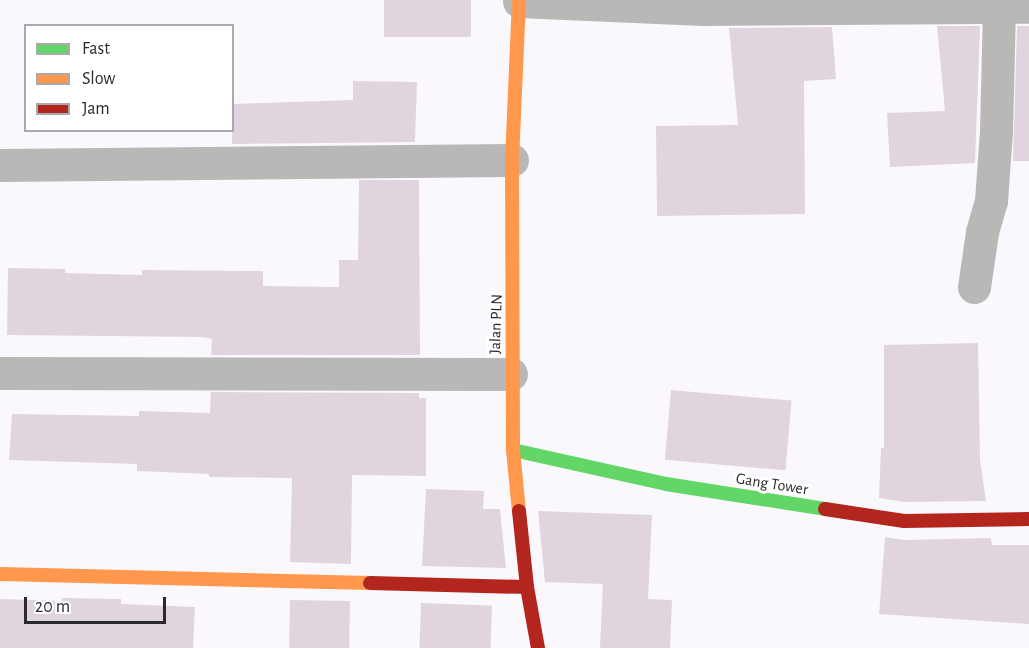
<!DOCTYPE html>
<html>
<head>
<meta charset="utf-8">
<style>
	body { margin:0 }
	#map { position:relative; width:1029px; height:648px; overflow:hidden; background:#faf8fd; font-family:"Alegreya Sans",sans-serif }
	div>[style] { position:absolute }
	.building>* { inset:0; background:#e0d5df; transform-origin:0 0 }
	.street>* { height:33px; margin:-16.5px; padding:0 16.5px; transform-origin:16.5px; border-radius:16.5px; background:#bab7b7 }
	.fast>* { height:14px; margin:-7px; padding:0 7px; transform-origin:7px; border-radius:7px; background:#63d668 }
	.slow>* { height:14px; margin:-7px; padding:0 7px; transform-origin:7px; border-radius:7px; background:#ff974d }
	.jam>* { height:14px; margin:-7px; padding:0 7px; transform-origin:7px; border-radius:7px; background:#b3261e }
	span { translate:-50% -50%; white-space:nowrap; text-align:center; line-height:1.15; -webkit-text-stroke:6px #fff; paint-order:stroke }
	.street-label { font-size:16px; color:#2a292f }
	.legend { position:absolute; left:24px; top:24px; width:210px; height:108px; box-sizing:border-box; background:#fff; border:2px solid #aaa9ac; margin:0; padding:8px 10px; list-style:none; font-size:18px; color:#2a292f }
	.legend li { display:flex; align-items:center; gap:12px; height:30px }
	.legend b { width:30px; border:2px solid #aaa9ac }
	.scale { position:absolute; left:24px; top:597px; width:142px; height:27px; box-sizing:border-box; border:3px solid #2a292f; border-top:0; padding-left:8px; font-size:18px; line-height:21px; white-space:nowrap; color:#2a292f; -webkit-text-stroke:4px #fff; paint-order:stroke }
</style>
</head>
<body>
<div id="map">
	<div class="building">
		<i style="left:384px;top:0;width:87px;height:37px"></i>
		<i style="clip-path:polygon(937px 26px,980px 26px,975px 163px,890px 167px,887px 113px,945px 111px)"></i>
		<i style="clip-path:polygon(1017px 26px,1029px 26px,1029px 161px,1013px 161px)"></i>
		<i style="clip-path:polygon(832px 27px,836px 79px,804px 81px,805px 214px,657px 216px,656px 126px,738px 125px,729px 28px)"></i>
		<i style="clip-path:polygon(353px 81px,417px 82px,415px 142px,232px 144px,232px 104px,353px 100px)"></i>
		<i style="clip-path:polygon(359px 180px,419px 180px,420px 355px,211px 355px,212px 339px,203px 337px,7px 335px,8px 268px,65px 269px,65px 273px,142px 275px,142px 270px,263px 271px,263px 286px,339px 287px,339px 260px,358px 260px)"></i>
		<i style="clip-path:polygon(978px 343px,980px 460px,986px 501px,905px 502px,879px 498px,881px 448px,884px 448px,884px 345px)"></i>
		<i style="left:671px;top:390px;width:121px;height:70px;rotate:5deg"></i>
		<i style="clip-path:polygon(211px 392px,419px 393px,419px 398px,426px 398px,426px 476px,352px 475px,351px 564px,290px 562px,292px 478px,209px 477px,209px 474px,137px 471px,137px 464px,9px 460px,12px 414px,139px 416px,139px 411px,210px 413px)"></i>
		<i style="clip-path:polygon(426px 489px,484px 491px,483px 509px,500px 509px,506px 568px,422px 566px)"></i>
		<i style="clip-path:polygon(538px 511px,652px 515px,648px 599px,672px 600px,670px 648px,600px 648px,603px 584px,545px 582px)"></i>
		<i style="clip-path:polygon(885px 537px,904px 540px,991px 538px,992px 545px,1029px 545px,1029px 624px,879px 614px)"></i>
		<i style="clip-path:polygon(62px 598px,121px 599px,121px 604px,195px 607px,193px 648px,0 648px,0 599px,62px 601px)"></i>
		<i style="left:290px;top:600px;width:60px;height:48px;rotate:1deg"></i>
		<i style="left:421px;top:603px;width:71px;height:45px;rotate:2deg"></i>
	</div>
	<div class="street">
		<i style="left:519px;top:1px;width:184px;rotate:2.5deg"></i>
		<i style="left:703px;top:9px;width:326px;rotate:-0.4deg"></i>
		<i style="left:0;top:165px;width:512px;rotate:-0.56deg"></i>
		<i style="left:974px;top:287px;width:56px;rotate:-81.7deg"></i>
		<i style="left:982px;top:232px;width:32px;rotate:-74deg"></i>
		<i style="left:991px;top:201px;width:70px;rotate:-85.9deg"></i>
		<i style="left:996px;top:131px;width:124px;rotate:-88.6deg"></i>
		<i style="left:0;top:373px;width:511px;rotate:0.11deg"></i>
	</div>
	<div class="fast">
		<i style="left:513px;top:450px;width:157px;rotate:12.5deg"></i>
		<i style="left:666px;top:484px;width:161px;rotate:8.9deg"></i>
	</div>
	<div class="slow">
		<i style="left:519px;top:0;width:160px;rotate:92.5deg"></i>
		<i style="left:512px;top:160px;width:290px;rotate:89.8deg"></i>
		<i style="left:513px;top:450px;width:61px;rotate:84.4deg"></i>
		<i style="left:0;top:574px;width:370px;rotate:1.4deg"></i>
	</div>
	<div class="jam">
		<i style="left:825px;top:509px;width:80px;rotate:8.6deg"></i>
		<i style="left:904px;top:521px;width:125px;rotate:-0.9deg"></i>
		<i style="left:519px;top:511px;width:76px;rotate:84deg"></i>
		<i style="left:527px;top:587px;width:62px;rotate:79.8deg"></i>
		<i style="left:370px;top:583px;width:157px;rotate:1.5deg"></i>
	</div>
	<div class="street-label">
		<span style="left:496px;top:324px;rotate:-88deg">Jalan PLN</span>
		<span style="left:772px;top:484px;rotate:9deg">Gang Tower</span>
	</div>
	<ul class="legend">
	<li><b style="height:8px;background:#63d668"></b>Fast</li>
	<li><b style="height:8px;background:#ff974d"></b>Slow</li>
	<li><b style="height:8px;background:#b3261e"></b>Jam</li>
	</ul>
	<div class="scale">20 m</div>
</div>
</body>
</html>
